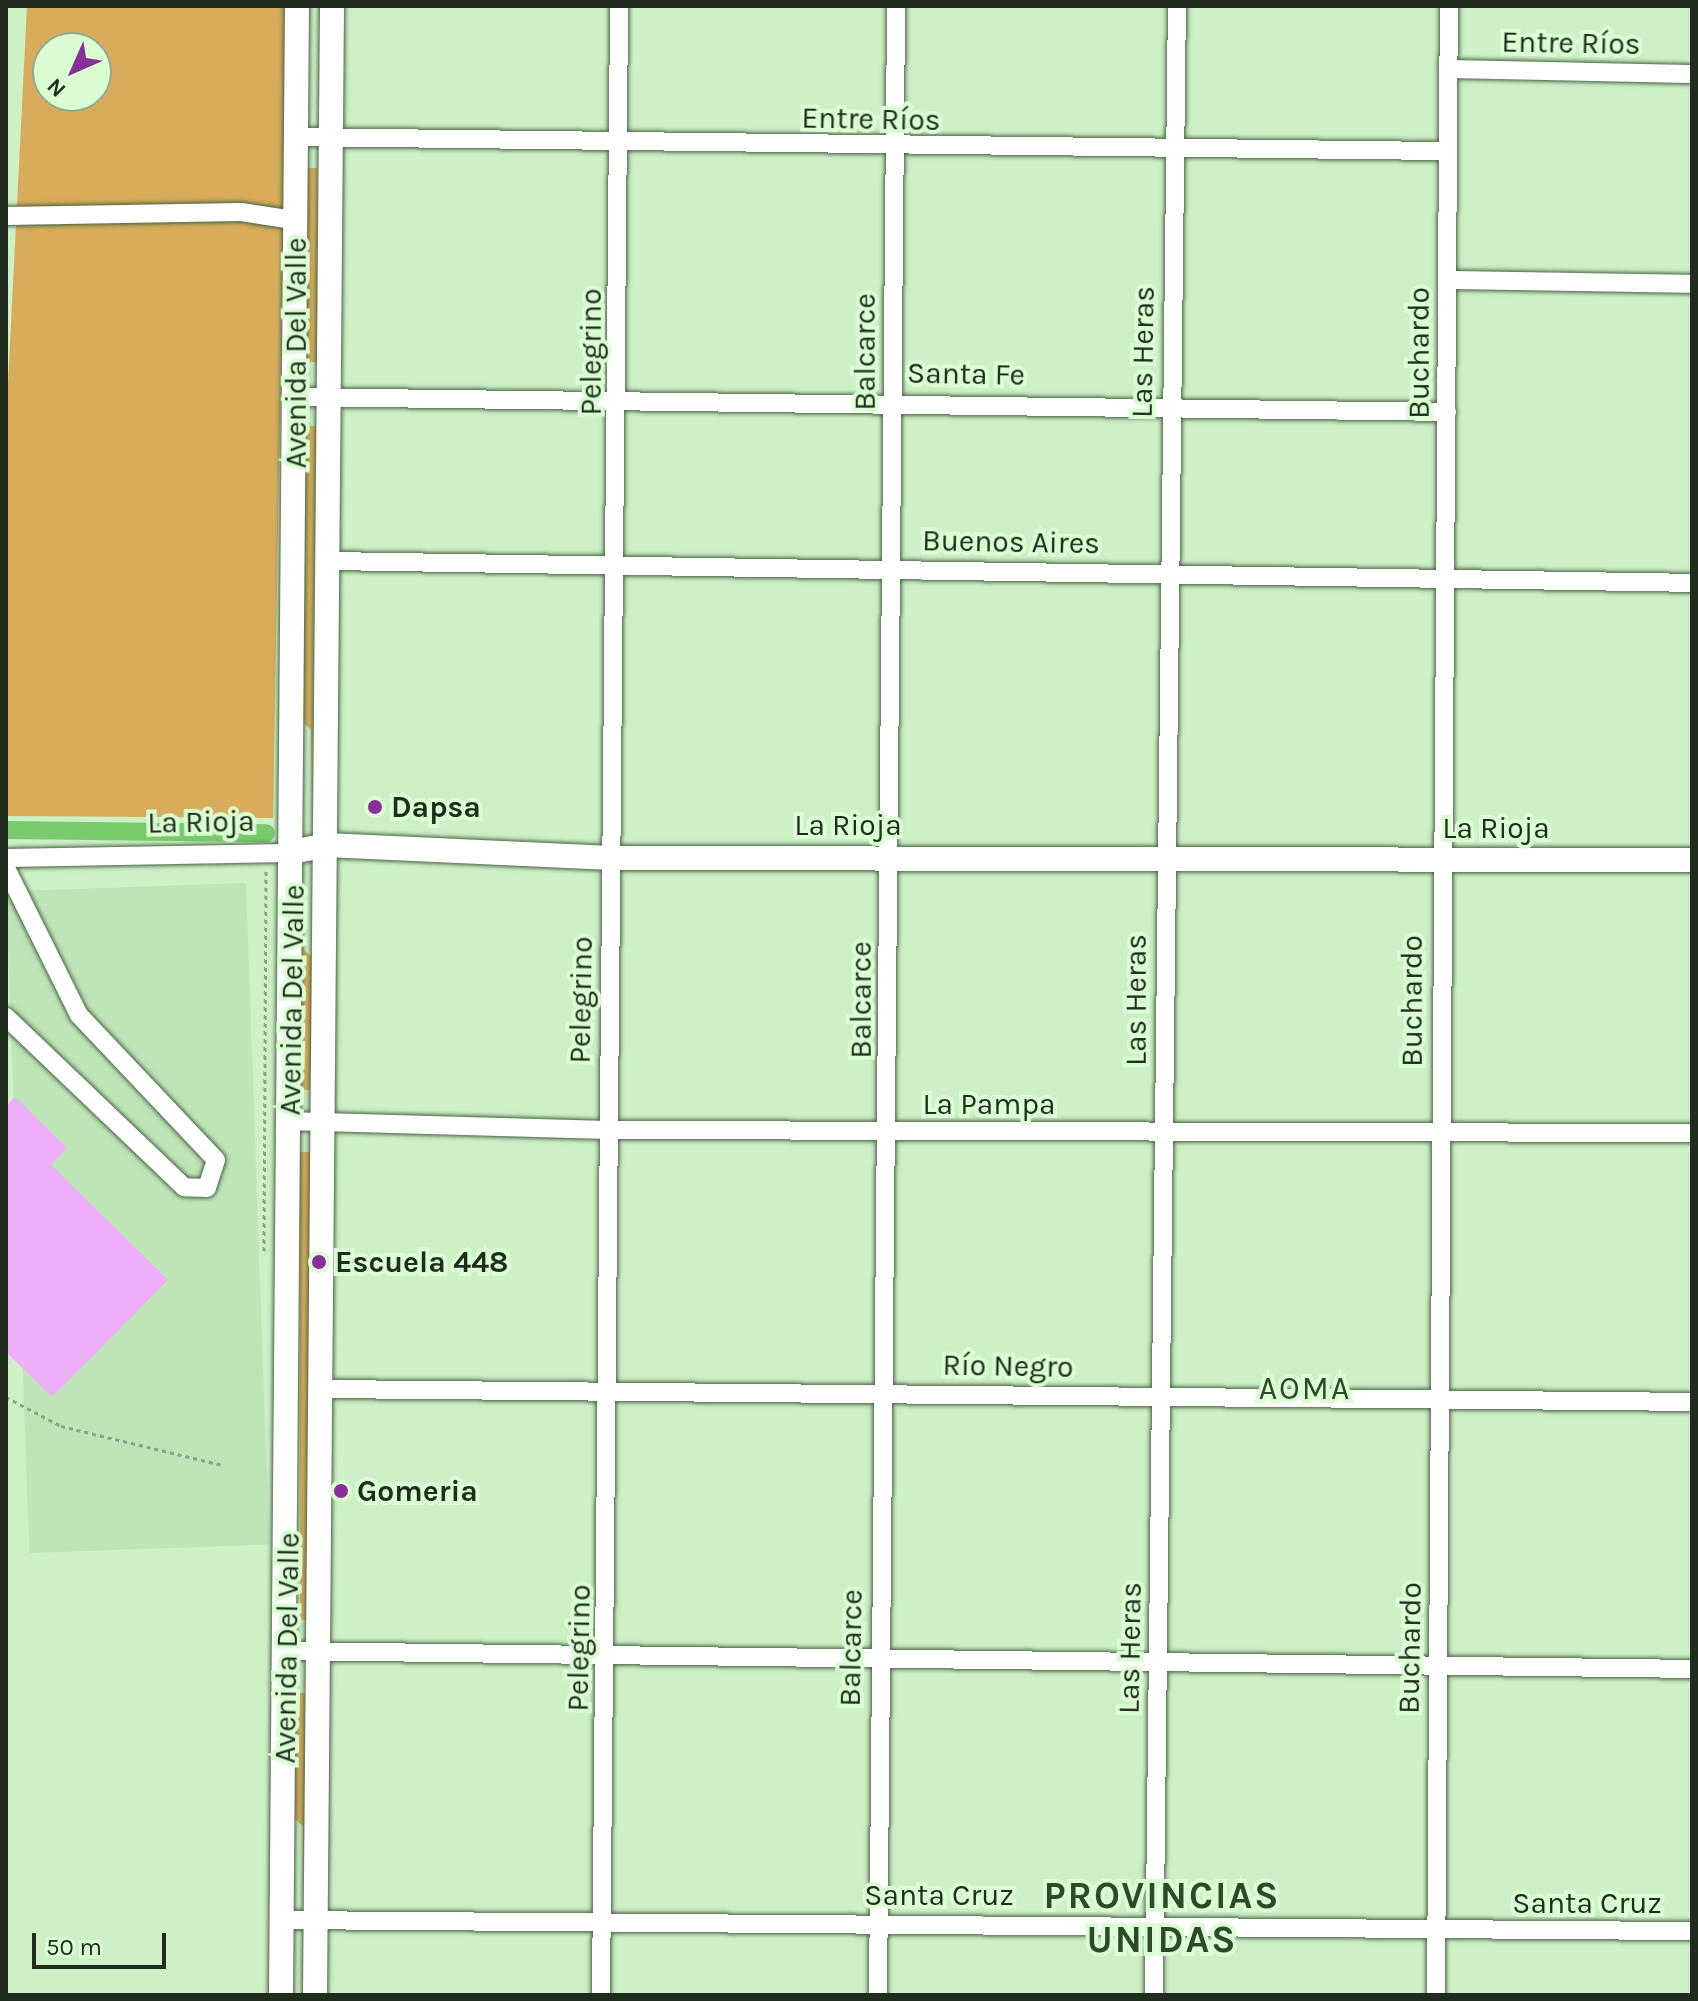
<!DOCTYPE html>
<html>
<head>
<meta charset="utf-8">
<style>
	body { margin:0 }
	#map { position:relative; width:1698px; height:2001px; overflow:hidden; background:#cdf0c7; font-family:Karla,sans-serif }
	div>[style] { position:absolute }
	.built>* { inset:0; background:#bee4b7; transform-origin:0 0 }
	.green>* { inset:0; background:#d8ac5a; transform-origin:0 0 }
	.canal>* { height:18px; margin:-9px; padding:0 9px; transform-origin:9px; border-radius:9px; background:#78cb6b }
	.building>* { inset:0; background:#eeaefa }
	.path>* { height:3px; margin-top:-1.5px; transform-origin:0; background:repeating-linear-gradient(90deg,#8ba686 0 4px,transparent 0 8px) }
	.roads { filter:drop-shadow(0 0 2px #476442) drop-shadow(0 0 2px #476442) }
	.minor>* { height:18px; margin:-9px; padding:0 9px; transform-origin:9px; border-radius:9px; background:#fff }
	.major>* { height:24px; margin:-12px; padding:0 12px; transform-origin:12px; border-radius:12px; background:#fff }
	.dots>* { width:22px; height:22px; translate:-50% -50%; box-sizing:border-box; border:4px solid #dafdd4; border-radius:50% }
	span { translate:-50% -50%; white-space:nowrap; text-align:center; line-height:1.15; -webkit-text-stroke:8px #dafdd4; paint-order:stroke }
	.street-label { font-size:30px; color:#202d1e }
	.poi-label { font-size:30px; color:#202d1e; font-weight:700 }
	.left { translate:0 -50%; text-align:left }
	.neighbourhood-label { font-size:32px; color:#2d4928; letter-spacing:2px }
	.district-label { font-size:38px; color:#2d4928; font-weight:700; letter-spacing:2px }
	.frame { position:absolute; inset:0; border:8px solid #202d1e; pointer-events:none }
	.north { position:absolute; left:32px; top:32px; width:80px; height:80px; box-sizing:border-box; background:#dafdd4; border:2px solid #90aa8b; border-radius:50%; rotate:225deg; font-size:22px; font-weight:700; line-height:32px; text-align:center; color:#202d1e }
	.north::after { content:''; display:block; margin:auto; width:28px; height:36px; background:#8a2f9a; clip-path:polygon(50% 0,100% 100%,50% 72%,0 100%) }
	.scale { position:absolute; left:32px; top:1933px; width:134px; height:36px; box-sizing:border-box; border:4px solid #202d1e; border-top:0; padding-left:10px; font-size:24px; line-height:28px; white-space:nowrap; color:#202d1e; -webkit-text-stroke:6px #dafdd4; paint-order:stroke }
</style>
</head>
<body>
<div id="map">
	<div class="built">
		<i style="left:246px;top:883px;width:662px;height:240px;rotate:88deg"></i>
	</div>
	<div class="green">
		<i style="clip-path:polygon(evenodd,27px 6px,287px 6px,273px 818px,6px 816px,6px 423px,27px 6px,48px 48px,96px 48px,96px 96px,48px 96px,48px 48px)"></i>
		<i style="left:307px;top:168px;width:10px;height:194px"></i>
		<i style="clip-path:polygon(305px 426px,316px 426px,312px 795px,311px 730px,303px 722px)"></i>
		<i style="clip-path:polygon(304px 885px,304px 950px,313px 958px,310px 1090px,299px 1090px)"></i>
		<i style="left:300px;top:1152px;width:10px;height:468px"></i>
		<i style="clip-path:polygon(296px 1693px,306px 1693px,304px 1891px,303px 1826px,294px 1818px)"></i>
	</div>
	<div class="canal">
		<i style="left:6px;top:830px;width:260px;rotate:0.7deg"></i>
	</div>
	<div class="building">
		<i style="clip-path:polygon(15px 1097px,67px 1148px,51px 1165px,168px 1280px,52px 1397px,6px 1352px,6px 1106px)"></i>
	</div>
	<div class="path">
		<i style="left:264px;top:1251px;width:380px;rotate:-89.7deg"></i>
		<i style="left:6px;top:1397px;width:62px;rotate:27.8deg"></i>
		<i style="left:61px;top:1426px;width:166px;rotate:13.6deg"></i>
	</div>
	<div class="roads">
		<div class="minor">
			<i style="left:1448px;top:69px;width:244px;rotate:1.2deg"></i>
			<i style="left:295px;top:137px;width:1152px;rotate:0.7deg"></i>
			<i style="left:6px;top:216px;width:235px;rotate:-1deg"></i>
			<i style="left:241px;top:212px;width:53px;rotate:8.7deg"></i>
			<i style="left:1447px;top:280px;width:245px;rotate:0.9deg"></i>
			<i style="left:291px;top:397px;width:1156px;rotate:0.74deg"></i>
			<i style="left:329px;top:561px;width:1363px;rotate:0.92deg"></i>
			<i style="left:6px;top:858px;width:281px;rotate:-1deg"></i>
			<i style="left:6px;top:868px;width:164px;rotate:63.6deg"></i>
			<i style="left:79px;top:1015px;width:199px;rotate:46.6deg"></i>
			<i style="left:216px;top:1160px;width:29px;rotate:108deg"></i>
			<i style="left:207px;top:1188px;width:23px;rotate:-178deg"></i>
			<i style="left:184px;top:1187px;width:246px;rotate:-136.3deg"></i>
			<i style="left:286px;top:1121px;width:322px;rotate:1.6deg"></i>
			<i style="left:608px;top:1130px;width:1084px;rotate:0.16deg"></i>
			<i style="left:322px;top:1389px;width:1370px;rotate:0.54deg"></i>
			<i style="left:286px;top:1651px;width:1406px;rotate:0.73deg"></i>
			<i style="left:282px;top:1920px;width:1410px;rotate:0.45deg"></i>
			<i style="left:601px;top:1995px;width:1989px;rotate:-89.48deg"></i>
			<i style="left:878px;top:1995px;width:1989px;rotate:-89.48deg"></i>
			<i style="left:1154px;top:1995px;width:1989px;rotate:-89.34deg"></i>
			<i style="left:1436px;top:1995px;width:1989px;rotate:-89.63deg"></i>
		</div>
		<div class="major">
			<i style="left:287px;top:853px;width:41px;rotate:-11.3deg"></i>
			<i style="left:327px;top:845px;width:284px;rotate:2.6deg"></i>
			<i style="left:611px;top:858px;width:1081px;rotate:0.11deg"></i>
			<i style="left:281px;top:1995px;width:1989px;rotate:-89.54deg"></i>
			<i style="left:315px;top:1995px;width:1989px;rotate:-89.51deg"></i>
		</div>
	</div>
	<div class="dots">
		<i style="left:375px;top:807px;background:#8a2f9a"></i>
		<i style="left:319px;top:1262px;background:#8a2f9a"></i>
		<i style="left:341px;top:1491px;background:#8a2f9a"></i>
	</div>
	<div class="street-label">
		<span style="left:1571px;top:43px;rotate:1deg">Entre Ríos</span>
		<span style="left:871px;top:119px;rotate:1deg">Entre Ríos</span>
		<span style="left:591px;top:352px;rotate:-90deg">Pelegrino</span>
		<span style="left:865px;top:352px;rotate:-90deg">Balcarce</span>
		<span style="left:1143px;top:352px;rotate:-89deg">Las Heras</span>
		<span style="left:296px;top:353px;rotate:-90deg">Avenida Del Valle</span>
		<span style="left:1419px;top:353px;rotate:-90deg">Buchardo</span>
		<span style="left:966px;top:374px;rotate:1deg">Santa Fe</span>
		<span style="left:1011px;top:542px;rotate:1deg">Buenos Aires</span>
		<span style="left:201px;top:822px;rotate:-1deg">La Rioja</span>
		<span style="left:848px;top:825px">La Rioja</span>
		<span style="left:1496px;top:828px">La Rioja</span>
		<span style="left:292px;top:1000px;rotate:-89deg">Avenida Del Valle</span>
		<span style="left:581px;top:1000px;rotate:-89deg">Pelegrino</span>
		<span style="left:861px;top:1000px;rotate:-90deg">Balcarce</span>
		<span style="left:1136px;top:1000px;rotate:-90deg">Las Heras</span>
		<span style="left:1412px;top:1001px;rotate:-90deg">Buchardo</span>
		<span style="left:989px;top:1104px">La Pampa</span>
		<span style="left:1008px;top:1366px;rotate:1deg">Río Negro</span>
		<span style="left:287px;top:1648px;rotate:-89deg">Avenida Del Valle</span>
		<span style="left:579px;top:1648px;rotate:-89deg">Pelegrino</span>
		<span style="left:851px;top:1648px;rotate:-89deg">Balcarce</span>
		<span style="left:1130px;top:1648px;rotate:-89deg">Las Heras</span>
		<span style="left:1410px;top:1648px;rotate:-89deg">Buchardo</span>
		<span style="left:939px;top:1895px">Santa Cruz</span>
		<span style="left:1587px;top:1903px">Santa Cruz</span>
	</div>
	<div class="poi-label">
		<span class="left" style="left:391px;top:807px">Dapsa</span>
		<span class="left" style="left:335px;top:1262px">Escuela 448</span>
		<span class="left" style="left:357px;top:1491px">Gomeria</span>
	</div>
	<div class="neighbourhood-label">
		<span style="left:1305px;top:1389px">AOMA</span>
	</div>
	<div class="district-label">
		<span style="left:1162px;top:1918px">PROVINCIAS<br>UNIDAS</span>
	</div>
	<div class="frame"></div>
	<div class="north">N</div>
	<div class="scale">50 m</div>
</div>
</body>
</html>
